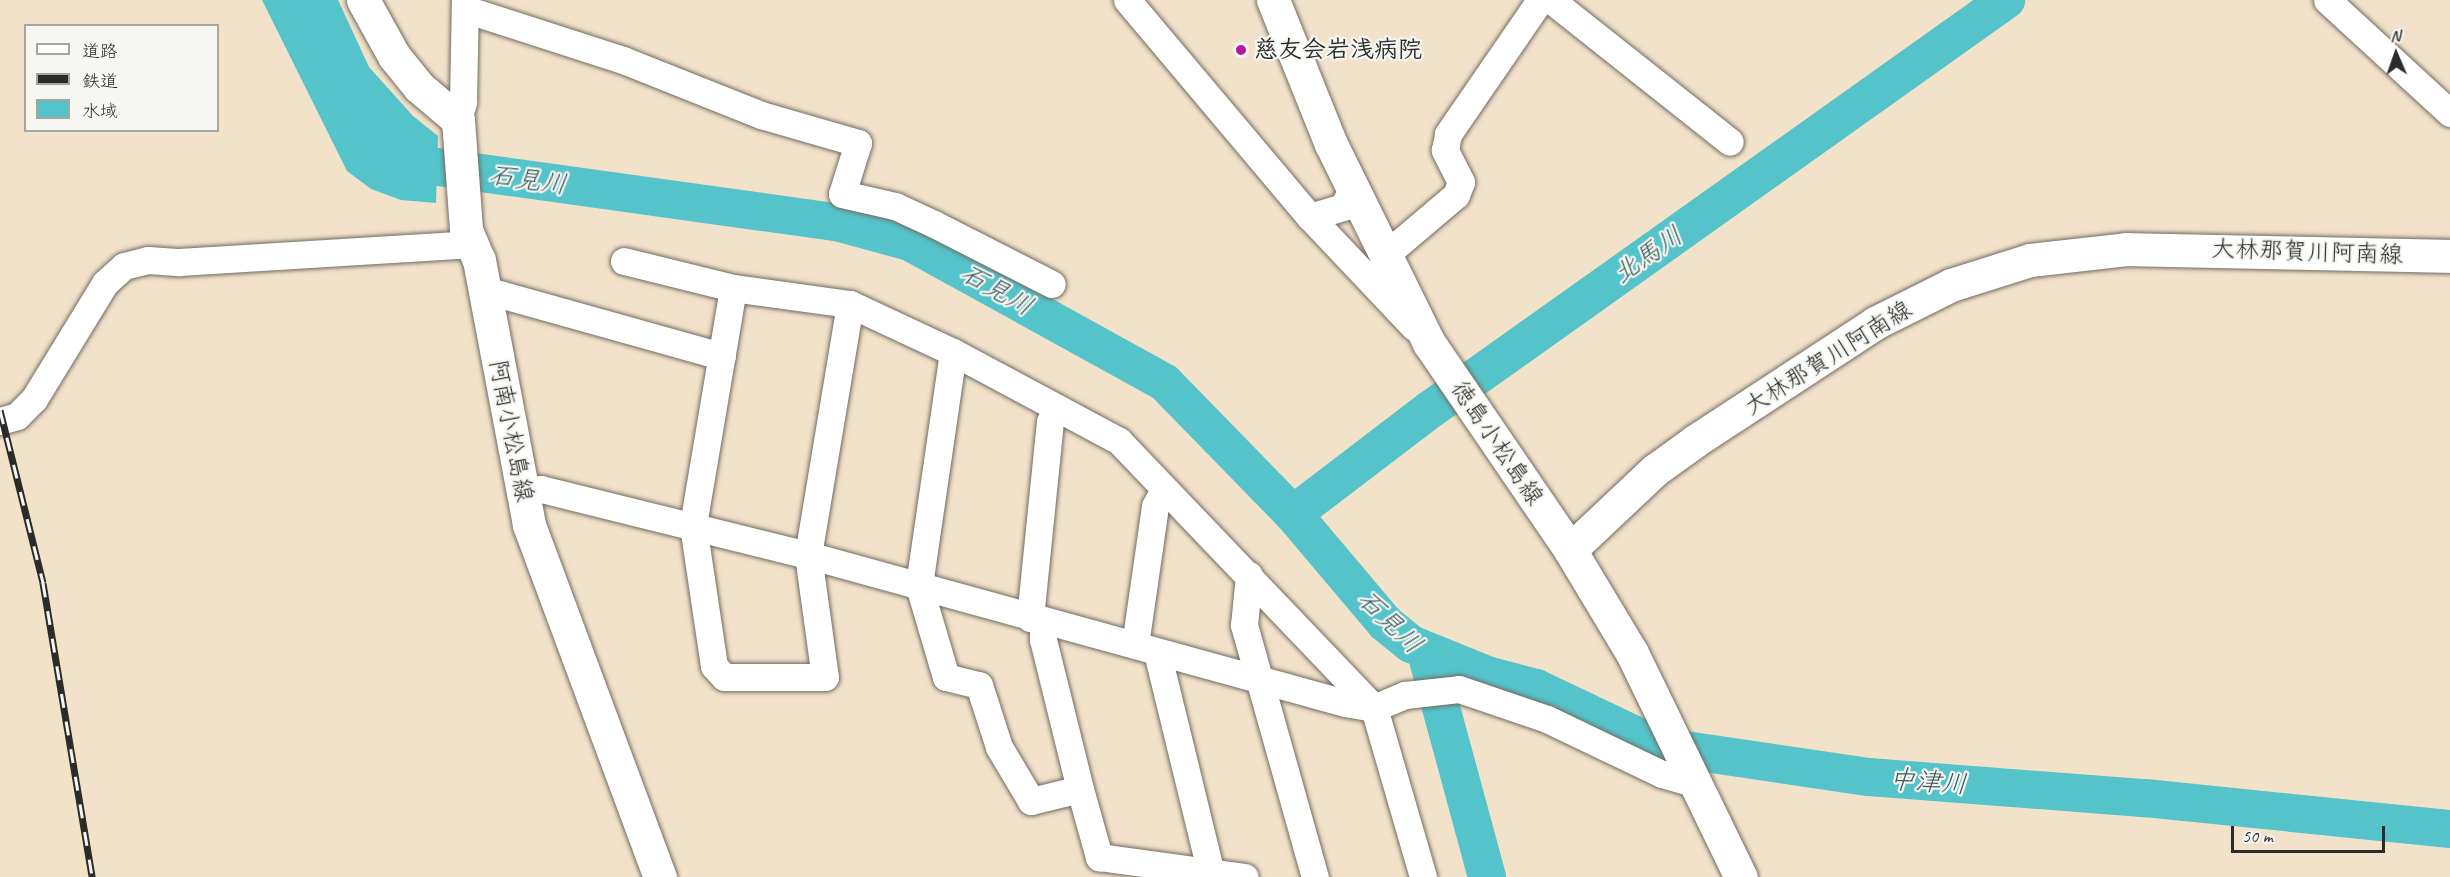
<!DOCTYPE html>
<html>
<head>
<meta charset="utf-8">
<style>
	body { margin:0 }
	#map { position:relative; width:2450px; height:877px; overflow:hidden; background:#f2e2c9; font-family:Caveat,"Klee One",sans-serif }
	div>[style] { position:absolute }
	.water>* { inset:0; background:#55c3ca }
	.river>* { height:38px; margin:-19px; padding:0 19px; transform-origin:19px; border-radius:19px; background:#55c3ca }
	.roads { filter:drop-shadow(0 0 2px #716b62) drop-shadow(0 0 2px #716b62) }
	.minor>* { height:27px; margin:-13.5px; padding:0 13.5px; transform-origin:13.5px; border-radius:13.5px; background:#fff }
	.major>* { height:33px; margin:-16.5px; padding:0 16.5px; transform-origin:16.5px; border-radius:16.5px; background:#fff }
	.rail>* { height:7px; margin-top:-3.5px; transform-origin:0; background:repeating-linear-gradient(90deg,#f6f6f2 0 14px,#2b2b2b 0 28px); box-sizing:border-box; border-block:2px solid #2b2b2b }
	.dots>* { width:16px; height:16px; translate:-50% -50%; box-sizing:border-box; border:3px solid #f6f6f2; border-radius:50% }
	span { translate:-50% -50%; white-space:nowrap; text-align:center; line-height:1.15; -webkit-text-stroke:4.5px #f6f6f2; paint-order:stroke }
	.poi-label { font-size:24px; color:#2b2b2b; font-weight:700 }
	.left { translate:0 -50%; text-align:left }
	.street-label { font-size:24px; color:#2b2b2b }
	.water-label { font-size:26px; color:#38595b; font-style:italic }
	.legend { position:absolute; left:24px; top:24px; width:195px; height:108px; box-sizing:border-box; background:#f6f6f2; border:2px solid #a5a5a2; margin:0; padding:8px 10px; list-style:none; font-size:18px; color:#2b2b2b }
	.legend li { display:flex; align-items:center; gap:12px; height:30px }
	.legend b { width:30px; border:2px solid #a5a5a2 }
	.north { position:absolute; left:2366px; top:24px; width:60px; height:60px; -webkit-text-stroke:4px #f6f6f2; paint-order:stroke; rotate:358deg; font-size:16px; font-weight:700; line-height:24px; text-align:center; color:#2b2b2b }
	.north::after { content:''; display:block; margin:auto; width:21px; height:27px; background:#2b2b2b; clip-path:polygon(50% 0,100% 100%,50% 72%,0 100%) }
	.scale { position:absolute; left:2231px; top:826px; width:154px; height:27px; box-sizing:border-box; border:3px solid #2b2b2b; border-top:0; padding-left:8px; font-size:18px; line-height:21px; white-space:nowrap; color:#2b2b2b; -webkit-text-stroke:4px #f6f6f2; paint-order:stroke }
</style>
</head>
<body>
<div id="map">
	<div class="water">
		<i style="clip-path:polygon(262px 0,338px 0,369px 67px,413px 116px,438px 136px,436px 203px,401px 200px,371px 189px,347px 171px)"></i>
	</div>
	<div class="river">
		<i style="left:394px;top:141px;width:45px;rotate:34deg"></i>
		<i style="left:431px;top:166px;width:409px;rotate:7.9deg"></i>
		<i style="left:836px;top:222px;width:77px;rotate:15.1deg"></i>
		<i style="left:910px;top:242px;width:291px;rotate:28.9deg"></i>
		<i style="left:1165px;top:383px;width:183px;rotate:45.7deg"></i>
		<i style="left:1293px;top:514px;width:143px;rotate:49.8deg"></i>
		<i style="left:1385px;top:623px;width:33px;rotate:39deg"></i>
		<i style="left:1411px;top:644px;width:85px;rotate:22.1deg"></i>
		<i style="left:1490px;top:676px;width:48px;rotate:14.6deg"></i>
		<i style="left:1536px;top:688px;width:135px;rotate:25.4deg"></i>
		<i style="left:1658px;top:746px;width:213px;rotate:8.4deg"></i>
		<i style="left:1869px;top:777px;width:277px;rotate:4.4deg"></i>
		<i style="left:2145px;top:798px;width:307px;rotate:5.8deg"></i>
		<i style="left:1293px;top:514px;width:173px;rotate:-37.3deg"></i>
		<i style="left:1431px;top:409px;width:706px;rotate:-35.42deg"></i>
		<i style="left:1427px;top:656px;width:229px;rotate:74.8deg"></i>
	</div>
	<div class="roads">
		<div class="minor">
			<i style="left:1127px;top:0;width:284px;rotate:49.9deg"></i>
			<i style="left:1310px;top:217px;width:151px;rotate:46.6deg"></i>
			<i style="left:1551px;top:0;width:228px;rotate:38.4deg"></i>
			<i style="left:2327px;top:0;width:167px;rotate:42.6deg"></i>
			<i style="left:465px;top:9px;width:166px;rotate:17.9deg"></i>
			<i style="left:623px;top:60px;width:149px;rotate:21.7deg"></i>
			<i style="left:761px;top:115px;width:101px;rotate:16.1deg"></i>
			<i style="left:858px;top:143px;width:53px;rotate:107.4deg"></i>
			<i style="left:842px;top:194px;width:54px;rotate:12.8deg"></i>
			<i style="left:895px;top:206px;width:43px;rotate:24.8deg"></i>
			<i style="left:934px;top:224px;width:132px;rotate:27deg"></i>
			<i style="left:458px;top:120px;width:19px;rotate:-74deg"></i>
			<i style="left:463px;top:102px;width:102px;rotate:-88.9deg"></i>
			<i style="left:1310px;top:217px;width:34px;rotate:-17deg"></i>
			<i style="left:1343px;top:207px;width:20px;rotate:-63deg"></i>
			<i style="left:1384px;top:256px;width:94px;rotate:-40.3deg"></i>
			<i style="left:1456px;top:195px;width:14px;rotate:-69deg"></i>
			<i style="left:1461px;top:182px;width:36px;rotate:-117deg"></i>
			<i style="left:1445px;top:150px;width:16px;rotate:-79deg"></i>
			<i style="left:1448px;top:134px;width:163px;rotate:-55.5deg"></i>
			<i style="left:624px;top:261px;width:112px;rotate:13.9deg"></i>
			<i style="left:485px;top:290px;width:246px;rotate:15.6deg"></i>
			<i style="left:850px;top:304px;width:254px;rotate:99.5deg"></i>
			<i style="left:808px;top:555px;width:123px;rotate:82.1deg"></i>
			<i style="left:825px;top:677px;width:101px;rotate:180deg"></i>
			<i style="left:724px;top:677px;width:15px;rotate:-132deg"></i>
			<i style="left:714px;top:666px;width:143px;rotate:-98.5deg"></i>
			<i style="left:693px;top:525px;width:240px;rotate:-80.4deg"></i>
			<i style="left:733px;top:288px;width:118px;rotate:7.8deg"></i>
			<i style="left:850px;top:304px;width:114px;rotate:25deg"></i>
			<i style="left:953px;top:352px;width:188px;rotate:28.2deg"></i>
			<i style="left:1119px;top:441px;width:369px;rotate:46.3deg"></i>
			<i style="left:1374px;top:708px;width:176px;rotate:73.8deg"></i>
			<i style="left:953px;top:352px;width:236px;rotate:98.3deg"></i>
			<i style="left:919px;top:586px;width:95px;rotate:73.5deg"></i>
			<i style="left:946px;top:677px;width:34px;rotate:14deg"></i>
			<i style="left:979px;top:685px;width:65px;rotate:72.1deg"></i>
			<i style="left:999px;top:747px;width:63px;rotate:59.3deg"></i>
			<i style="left:1031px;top:801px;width:50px;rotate:-13.8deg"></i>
			<i style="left:1080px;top:789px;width:154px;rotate:-103.9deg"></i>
			<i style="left:1043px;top:640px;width:19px;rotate:-90deg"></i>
			<i style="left:0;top:421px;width:18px;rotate:-16deg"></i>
			<i style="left:17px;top:416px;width:24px;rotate:-45deg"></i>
			<i style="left:34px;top:399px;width:136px;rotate:-58.5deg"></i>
			<i style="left:105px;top:283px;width:25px;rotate:-42deg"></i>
			<i style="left:124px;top:266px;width:25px;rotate:-14deg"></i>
			<i style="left:148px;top:260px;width:32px;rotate:4deg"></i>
			<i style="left:180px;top:262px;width:293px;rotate:-3.5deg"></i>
			<i style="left:522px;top:491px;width:19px;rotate:-6deg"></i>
			<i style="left:541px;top:489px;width:275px;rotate:13.9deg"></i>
			<i style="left:808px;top:555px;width:557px;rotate:15.41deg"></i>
			<i style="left:1345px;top:703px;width:29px;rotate:10deg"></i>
			<i style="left:1374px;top:708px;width:34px;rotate:-23deg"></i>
			<i style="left:1405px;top:695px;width:54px;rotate:-6.3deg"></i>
			<i style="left:1459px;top:689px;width:93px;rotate:18.8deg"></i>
			<i style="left:1547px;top:719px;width:127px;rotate:25.6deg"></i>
			<i style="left:1662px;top:774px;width:37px;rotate:16deg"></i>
			<i style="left:1249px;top:575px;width:50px;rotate:95.7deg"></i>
			<i style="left:1244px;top:625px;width:262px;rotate:74.3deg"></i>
			<i style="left:1030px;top:618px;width:197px;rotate:-84.2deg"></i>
			<i style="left:1050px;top:422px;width:16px;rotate:-68deg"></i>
			<i style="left:1135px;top:645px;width:140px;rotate:-81.8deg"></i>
			<i style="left:1155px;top:506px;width:18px;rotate:-61deg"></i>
			<i style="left:1157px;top:652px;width:228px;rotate:76.3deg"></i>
			<i style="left:1080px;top:789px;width:71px;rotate:74.4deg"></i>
			<i style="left:1099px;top:857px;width:147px;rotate:7.8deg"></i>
		</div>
		<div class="major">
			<i style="left:363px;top:0;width:64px;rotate:61deg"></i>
			<i style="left:394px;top:56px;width:40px;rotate:51deg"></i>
			<i style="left:419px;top:87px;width:51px;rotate:40.2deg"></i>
			<i style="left:458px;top:120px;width:110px;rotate:85.8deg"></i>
			<i style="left:466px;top:230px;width:33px;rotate:67deg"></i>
			<i style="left:479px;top:260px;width:270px;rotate:79.3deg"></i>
			<i style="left:529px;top:525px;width:376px;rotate:69.6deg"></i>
			<i style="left:1273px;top:0;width:155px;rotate:68.1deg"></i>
			<i style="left:1331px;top:144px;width:222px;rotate:63.8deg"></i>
			<i style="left:1429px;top:343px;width:250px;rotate:55.7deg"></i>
			<i style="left:1570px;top:550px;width:120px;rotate:59deg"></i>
			<i style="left:1632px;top:653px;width:249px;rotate:64.1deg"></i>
			<i style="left:1570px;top:550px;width:117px;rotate:-43.3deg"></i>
			<i style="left:1655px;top:470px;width:49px;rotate:-35.9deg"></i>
			<i style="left:1695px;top:441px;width:215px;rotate:-33.2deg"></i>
			<i style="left:1875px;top:323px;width:85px;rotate:-26.6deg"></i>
			<i style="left:1951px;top:285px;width:83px;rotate:-17.6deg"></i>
			<i style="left:2030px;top:260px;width:97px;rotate:-6.5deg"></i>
			<i style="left:2126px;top:249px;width:324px;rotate:1.2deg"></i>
		</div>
	</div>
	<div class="rail">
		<i style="left:0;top:410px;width:178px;rotate:76deg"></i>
		<i style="left:43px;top:583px;width:298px;rotate:80.5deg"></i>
	</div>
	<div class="dots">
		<i style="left:1241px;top:50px;background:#b5179e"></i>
	</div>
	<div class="poi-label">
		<span class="left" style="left:1254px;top:50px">慈友会岩浅病院</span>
	</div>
	<div class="street-label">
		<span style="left:2307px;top:252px;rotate:2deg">大林那賀川阿南線</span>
		<span style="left:1828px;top:358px;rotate:-32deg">大林那賀川阿南線</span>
		<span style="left:511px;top:431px;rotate:79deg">阿南小松島線</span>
		<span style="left:1497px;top:443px;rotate:56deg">徳島小松島線</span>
	</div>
	<div class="water-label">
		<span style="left:528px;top:180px;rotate:8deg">石見川</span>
		<span style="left:1648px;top:255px;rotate:-35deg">北馬川</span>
		<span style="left:997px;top:290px;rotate:29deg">石見川</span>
		<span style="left:1390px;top:622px;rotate:44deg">石見川</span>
		<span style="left:1928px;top:782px;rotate:4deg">中津川</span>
	</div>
	<ul class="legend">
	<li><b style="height:8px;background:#fff"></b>道路</li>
	<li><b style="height:8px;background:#2b2b2b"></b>鉄道</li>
	<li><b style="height:16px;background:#55c3ca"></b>水域</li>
	</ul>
	<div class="north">N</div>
	<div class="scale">50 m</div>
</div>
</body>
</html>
